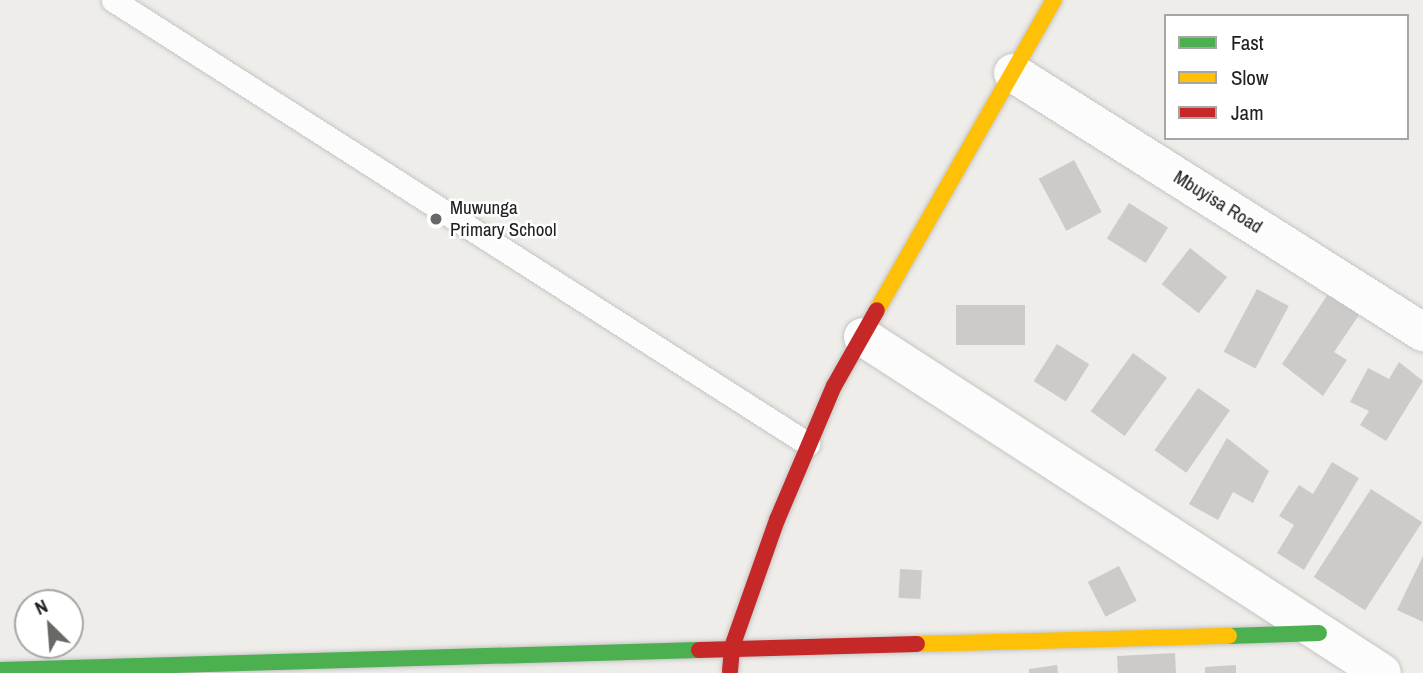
<!DOCTYPE html>
<html>
<head>
<meta charset="utf-8">
<style>
	body { margin:0 }
	#map { position:relative; width:1423px; height:673px; overflow:hidden; background:#eeedea; font-family:"Archivo Narrow",sans-serif }
	div>[style] { position:absolute }
	.building>* { inset:0; background:#cccbc9; transform-origin:0 0 }
	.roads { filter:drop-shadow(0 0 2px #c5c5c4) drop-shadow(0 0 2px #c5c5c4) }
	.lane>* { height:23px; margin:-11.5px; padding:0 11.5px; transform-origin:11.5px; border-radius:11.5px; background:#fcfcfc }
	.street>* { height:38px; margin:-19px; padding:0 19px; transform-origin:19px; border-radius:19px; background:#fcfcfc }
	.fast>* { height:16px; margin:-8px; padding:0 8px; transform-origin:8px; border-radius:8px; background:#4caf50 }
	.slow>* { height:16px; margin:-8px; padding:0 8px; transform-origin:8px; border-radius:8px; background:#ffc107 }
	.jam>* { height:16px; margin:-8px; padding:0 8px; transform-origin:8px; border-radius:8px; background:#c62828 }
	.dots>* { width:19px; height:19px; translate:-50% -50%; box-sizing:border-box; border:4px solid #fff; border-radius:50% }
	span { translate:-50% -50%; white-space:nowrap; text-align:center; line-height:1.15; -webkit-text-stroke:5px #fff; paint-order:stroke }
	.street-label { font-size:19px; color:#202020 }
	.poi-label { font-size:19px; color:#202020 }
	.left { translate:0 -50%; text-align:left }
	.legend { position:absolute; left:1164px; top:14px; width:245px; height:126px; box-sizing:border-box; background:#fff; border:2px solid #a6a6a6; margin:0; padding:9px 12px; list-style:none; font-size:21px; color:#202020 }
	.legend li { display:flex; align-items:center; gap:14px; height:35px }
	.legend b { width:35px; border:2px solid #a6a6a6 }
	.north { position:absolute; left:14px; top:589px; width:70px; height:70px; box-sizing:border-box; background:#fff; border:2px solid #a6a6a6; border-radius:50%; rotate:335deg; font-size:19px; font-weight:700; line-height:28px; text-align:center; color:#202020 }
	.north::after { content:''; display:block; margin:auto; width:24px; height:32px; background:#686867; clip-path:polygon(50% 0,100% 100%,50% 72%,0 100%) }
</style>
</head>
<body>
<div id="map">
	<div class="building">
		<i style="left:1074px;top:160px;width:59px;height:40px;rotate:62deg"></i>
		<i style="left:1129px;top:203px;width:46px;height:42px;rotate:32deg"></i>
		<i style="left:1190px;top:248px;width:47px;height:46px;rotate:38deg"></i>
		<i style="left:1257px;top:289px;width:36px;height:71px;rotate:28deg"></i>
		<i style="clip-path:polygon(1328px 294px,1359px 315px,1334px 352px,1347px 360px,1323px 396px,1282px 364px)"></i>
		<i style="left:1025px;top:305px;width:40px;height:69px;rotate:90deg"></i>
		<i style="left:1057px;top:344px;width:38px;height:44px;rotate:32deg"></i>
		<i style="left:1133px;top:353px;width:42px;height:72px;rotate:36deg"></i>
		<i style="clip-path:polygon(1399px 362px,1423px 381px,1386px 441px,1360px 425px,1369px 411px,1350px 402px,1368px 368px,1389px 379px)"></i>
		<i style="left:1198px;top:388px;width:39px;height:76px;rotate:35deg"></i>
		<i style="clip-path:polygon(1227px 438px,1269px 471px,1253px 503px,1233px 492px,1218px 520px,1189px 504px)"></i>
		<i style="clip-path:polygon(1332px 462px,1359px 478px,1304px 570px,1277px 553px,1294px 525px,1279px 516px,1299px 485px,1313px 494px)"></i>
		<i style="left:1371px;top:489px;width:61px;height:105px;rotate:33deg"></i>
		<i style="clip-path:polygon(1423px 556px,1423px 622px,1397px 610px)"></i>
		<i style="left:1119px;top:566px;width:39px;height:35px;rotate:63deg"></i>
		<i style="left:900px;top:569px;width:22px;height:29px;rotate:3deg"></i>
		<i style="clip-path:polygon(1175px 653px,1176px 673px,1118px 673px,1117px 656px)"></i>
		<i style="clip-path:polygon(1057px 665px,1058px 673px,1029px 673px,1029px 669px)"></i>
		<i style="clip-path:polygon(1236px 665px,1236px 673px,1205px 673px,1205px 667px)"></i>
	</div>
	<div class="roads">
		<div class="lane">
			<i style="left:113px;top:0;width:825px;rotate:32.57deg"></i>
		</div>
		<div class="street">
			<i style="left:1013px;top:73px;width:485px;rotate:32.3deg"></i>
			<i style="left:863px;top:337px;width:618px;rotate:32.92deg"></i>
		</div>
		<div class="fast">
			<i style="left:1229px;top:636px;width:90px;rotate:-1.9deg"></i>
			<i style="left:0;top:670px;width:699px;rotate:-1.64deg"></i>
		</div>
		<div class="slow">
			<i style="left:877px;top:310px;width:357px;rotate:-60.3deg"></i>
			<i style="left:917px;top:644px;width:312px;rotate:-1.5deg"></i>
		</div>
		<div class="jam">
			<i style="left:699px;top:650px;width:218px;rotate:-1.6deg"></i>
			<i style="left:730px;top:671px;width:24px;rotate:-85deg"></i>
			<i style="left:732px;top:647px;width:135px;rotate:-70.5deg"></i>
			<i style="left:777px;top:520px;width:146px;rotate:-67deg"></i>
			<i style="left:834px;top:386px;width:87px;rotate:-60.5deg"></i>
		</div>
	</div>
	<div class="dots">
		<i style="left:436px;top:219px;background:#686867"></i>
	</div>
	<div class="street-label">
		<span style="left:1218px;top:202px;rotate:32deg">Mbuyisa Road</span>
	</div>
	<div class="poi-label">
		<span class="left" style="left:450px;top:219px">Muwunga<br>Primary School</span>
	</div>
	<ul class="legend">
	<li><b style="height:9px;background:#4caf50"></b>Fast</li>
	<li><b style="height:9px;background:#ffc107"></b>Slow</li>
	<li><b style="height:9px;background:#c62828"></b>Jam</li>
	</ul>
	<div class="north">N</div>
</div>
</body>
</html>
